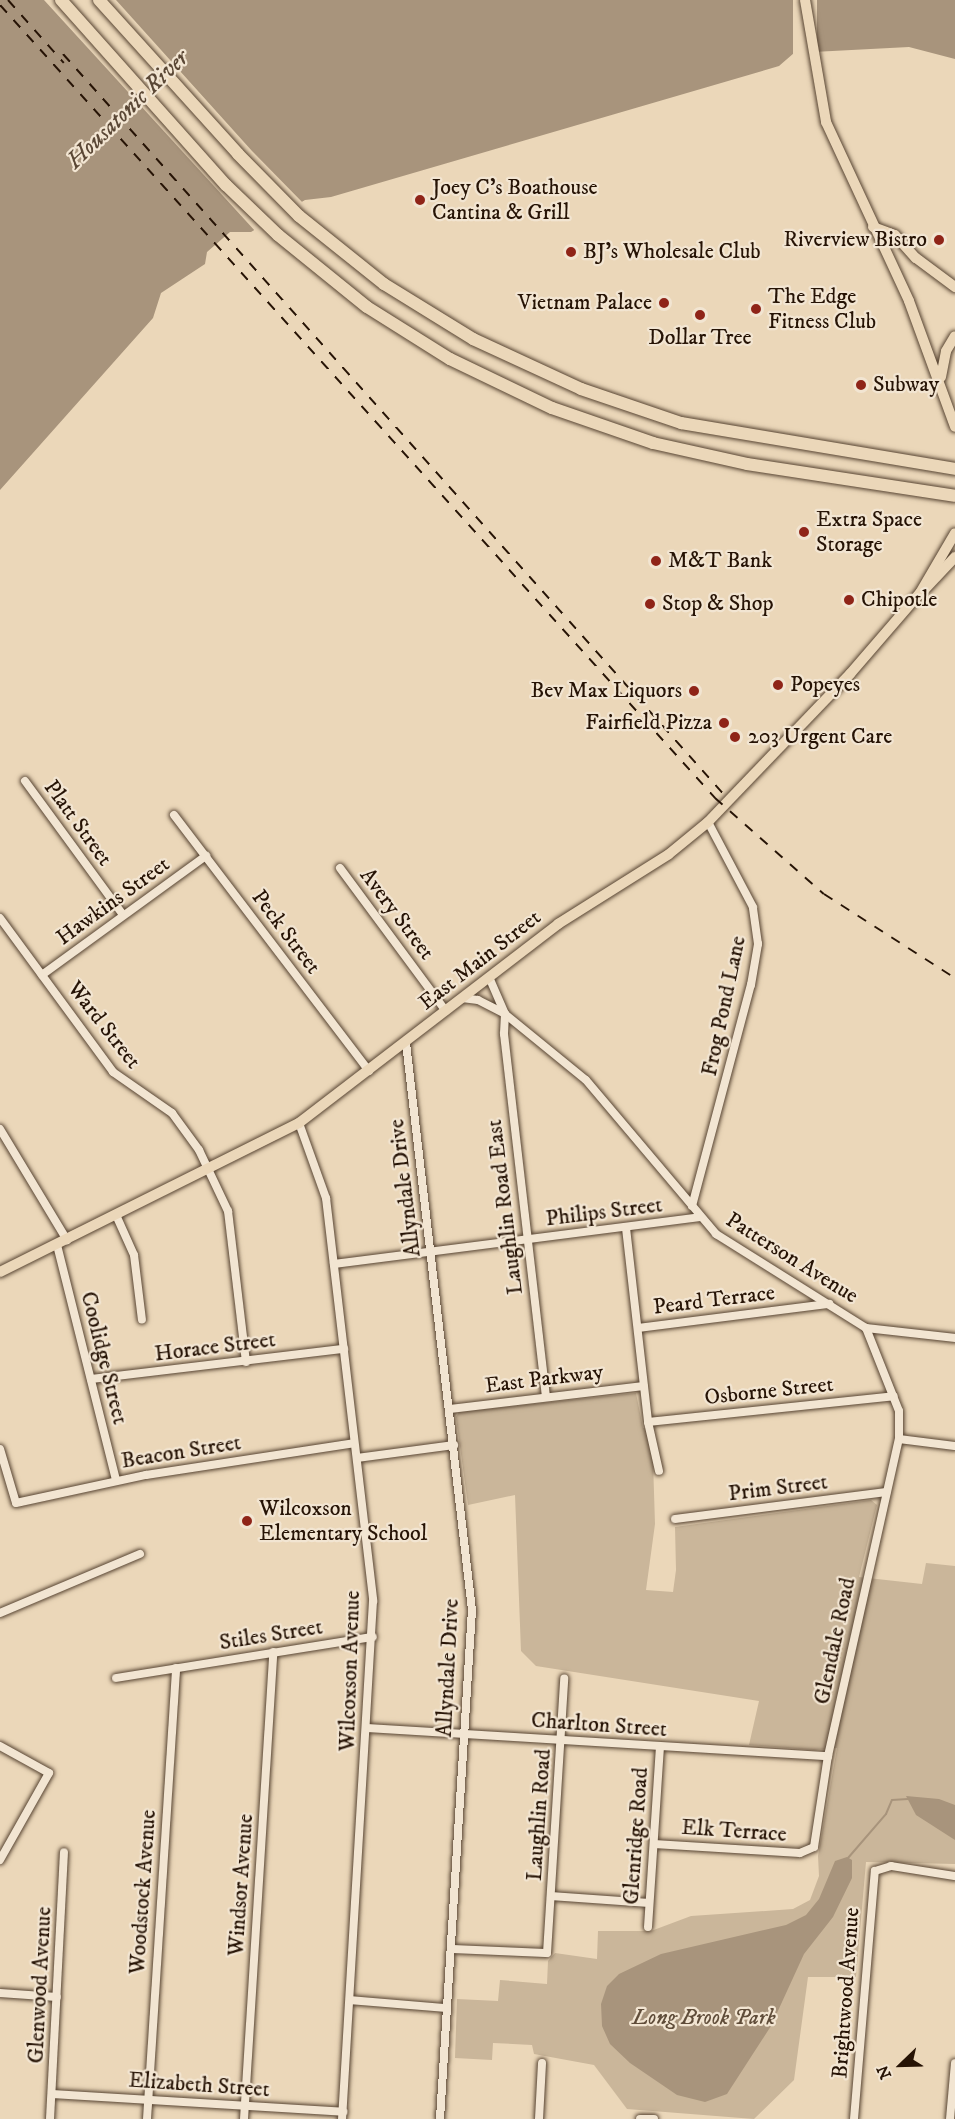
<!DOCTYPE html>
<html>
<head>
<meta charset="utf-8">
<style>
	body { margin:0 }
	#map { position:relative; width:955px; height:2119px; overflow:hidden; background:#ebd7b9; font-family:"IM FELL DW Pica",serif }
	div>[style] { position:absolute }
	.green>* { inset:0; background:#cab69a }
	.water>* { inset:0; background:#a8947c }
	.pier>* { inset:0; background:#ebd7b9; transform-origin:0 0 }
	.stream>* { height:2px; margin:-1px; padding:0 1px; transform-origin:1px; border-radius:1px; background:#a8947c }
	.roads { filter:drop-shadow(0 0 2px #574432) drop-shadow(0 0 2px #574432) }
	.minor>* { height:8px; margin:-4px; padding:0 4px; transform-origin:4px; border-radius:4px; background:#f2e5d2 }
	.major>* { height:10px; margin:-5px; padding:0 5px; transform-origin:5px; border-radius:5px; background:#ebd7b9 }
	.highway>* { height:12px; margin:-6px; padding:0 6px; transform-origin:6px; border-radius:6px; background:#ebd7b9 }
	.rail>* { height:2px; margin-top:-1px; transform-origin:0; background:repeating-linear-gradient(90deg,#261305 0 10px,transparent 0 20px) }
	.dots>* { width:16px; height:16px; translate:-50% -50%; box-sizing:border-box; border:3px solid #f2e5d2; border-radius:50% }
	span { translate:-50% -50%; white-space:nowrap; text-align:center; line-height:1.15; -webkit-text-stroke:4.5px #f2e5d2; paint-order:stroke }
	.poi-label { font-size:22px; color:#261305 }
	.left { translate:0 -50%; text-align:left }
	.right { translate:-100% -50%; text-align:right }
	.street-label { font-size:22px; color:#261305 }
	.park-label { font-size:22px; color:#5f4c39; font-style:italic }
	.water-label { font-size:24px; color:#5a4735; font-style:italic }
	.north { position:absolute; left:871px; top:2035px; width:60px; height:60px; -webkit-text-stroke:4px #f2e5d2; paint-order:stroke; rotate:247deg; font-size:16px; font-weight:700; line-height:24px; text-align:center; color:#261305 }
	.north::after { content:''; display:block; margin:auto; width:21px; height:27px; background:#261305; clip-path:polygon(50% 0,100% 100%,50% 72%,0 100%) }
</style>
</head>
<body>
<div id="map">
	<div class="green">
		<i style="clip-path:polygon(636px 1393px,643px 1428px,652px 1429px,655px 1524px,646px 1590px,673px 1592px,676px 1570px,675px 1527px,871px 1500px,877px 1505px,859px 1577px,922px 1584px,926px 1563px,955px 1566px,955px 1864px,866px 1862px,856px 1977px,808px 1977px,794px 2080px,754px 2119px,627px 2109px,594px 2065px,534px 2054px,532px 2045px,493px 2043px,492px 2060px,455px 2058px,457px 1999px,498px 2001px,500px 1980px,547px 1984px,548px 1961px,555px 1953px,597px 1959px,598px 1931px,651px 1931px,691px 1916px,793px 1909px,810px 1900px,819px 1876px,818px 1856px,837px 1748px,814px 1750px,749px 1745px,759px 1701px,536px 1666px,521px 1651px,515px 1495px,468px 1505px,456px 1417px,459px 1412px)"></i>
	</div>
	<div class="water">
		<i style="clip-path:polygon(0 0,955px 0,955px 59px,909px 47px,794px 53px,779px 66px,331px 197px,305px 200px,251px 232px,230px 232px,207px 252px,205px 264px,161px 293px,153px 318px,0 490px)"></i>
		<i style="clip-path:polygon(906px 1796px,939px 1799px,955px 1805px,955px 1840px,916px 1815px)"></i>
		<i style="clip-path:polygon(847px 1857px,852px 1860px,852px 1878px,833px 1917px,804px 1954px,771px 2026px,727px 2094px,705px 2102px,677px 2095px,630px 2063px,610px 2044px,602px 2026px,601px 2004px,607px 1986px,619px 1974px,661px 1954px,786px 1925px,806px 1915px,819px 1899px,835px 1861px)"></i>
	</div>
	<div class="pier">
		<i style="clip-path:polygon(44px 0,116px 0,252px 151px,304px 204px,256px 232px)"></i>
		<i style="left:793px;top:0;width:24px;height:57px"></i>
	</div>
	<div class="stream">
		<i style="left:848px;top:1858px;width:58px;rotate:-49.2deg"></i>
		<i style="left:886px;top:1814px;width:15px;rotate:-67deg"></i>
		<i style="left:892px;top:1800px;width:16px;rotate:-4deg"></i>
	</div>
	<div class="roads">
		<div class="minor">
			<i style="left:25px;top:781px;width:166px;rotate:53.8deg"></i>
			<i style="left:174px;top:815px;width:322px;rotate:52.7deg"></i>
			<i style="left:340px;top:868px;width:178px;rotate:53.5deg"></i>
			<i style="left:0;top:918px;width:191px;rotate:53.7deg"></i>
			<i style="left:113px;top:1072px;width:72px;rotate:34.8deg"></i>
			<i style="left:172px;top:1113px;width:46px;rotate:53.9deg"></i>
			<i style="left:199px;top:1150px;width:68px;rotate:64.6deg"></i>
			<i style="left:228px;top:1211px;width:152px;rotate:83.2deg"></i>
			<i style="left:42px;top:975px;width:203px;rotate:-36deg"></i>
			<i style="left:489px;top:977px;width:40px;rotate:66.6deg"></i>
			<i style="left:505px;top:1014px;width:104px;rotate:39.2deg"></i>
			<i style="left:586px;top:1080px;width:202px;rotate:49.8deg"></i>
			<i style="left:716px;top:1234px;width:177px;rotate:32.1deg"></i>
			<i style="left:866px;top:1328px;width:89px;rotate:68.3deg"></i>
			<i style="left:899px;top:1411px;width:28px;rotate:90deg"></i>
			<i style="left:899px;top:1439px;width:56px;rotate:7.1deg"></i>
			<i style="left:462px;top:998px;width:16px;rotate:7deg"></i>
			<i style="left:478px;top:1000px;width:30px;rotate:27deg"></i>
			<i style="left:505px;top:1014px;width:20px;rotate:93deg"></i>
			<i style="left:504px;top:1034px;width:364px;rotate:83.4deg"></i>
			<i style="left:406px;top:1043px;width:571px;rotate:83.36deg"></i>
			<i style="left:472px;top:1610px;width:510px;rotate:93.6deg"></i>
			<i style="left:299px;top:1123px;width:80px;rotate:70.2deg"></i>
			<i style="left:326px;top:1198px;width:406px;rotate:83.3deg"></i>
			<i style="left:373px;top:1601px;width:519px;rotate:93.42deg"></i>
			<i style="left:0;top:1129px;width:130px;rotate:58.9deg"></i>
			<i style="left:692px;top:1206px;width:229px;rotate:-75.1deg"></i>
			<i style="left:751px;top:985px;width:42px;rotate:-80.3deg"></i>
			<i style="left:758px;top:944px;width:37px;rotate:-98deg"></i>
			<i style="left:753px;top:907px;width:96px;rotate:-117.9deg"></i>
			<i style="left:116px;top:1215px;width:44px;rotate:65.8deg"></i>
			<i style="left:134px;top:1255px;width:65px;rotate:83deg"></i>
			<i style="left:626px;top:1228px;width:195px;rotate:83.5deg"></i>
			<i style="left:648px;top:1422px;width:50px;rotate:77.3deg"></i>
			<i style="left:57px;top:1245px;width:242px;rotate:75.9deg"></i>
			<i style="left:334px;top:1264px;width:369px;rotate:-7.3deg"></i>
			<i style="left:638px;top:1328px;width:193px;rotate:-7.2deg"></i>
			<i style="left:866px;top:1328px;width:90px;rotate:6.4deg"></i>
			<i style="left:91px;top:1379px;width:255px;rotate:-6.8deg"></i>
			<i style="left:450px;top:1409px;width:195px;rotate:-6.8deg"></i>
			<i style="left:648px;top:1422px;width:247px;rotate:-6deg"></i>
			<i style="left:0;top:1449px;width:56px;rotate:73.5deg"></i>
			<i style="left:16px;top:1503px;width:133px;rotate:-12.2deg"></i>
			<i style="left:146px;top:1475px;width:210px;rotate:-8.7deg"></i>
			<i style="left:357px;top:1458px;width:98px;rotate:-7.6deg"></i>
			<i style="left:675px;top:1519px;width:213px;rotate:-7.3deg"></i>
			<i style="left:0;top:1613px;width:152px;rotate:-22.9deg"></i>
			<i style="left:116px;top:1678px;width:260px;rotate:-9.1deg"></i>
			<i style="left:367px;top:1728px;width:462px;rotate:3.5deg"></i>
			<i style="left:0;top:1746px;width:56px;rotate:28.9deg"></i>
			<i style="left:49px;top:1773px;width:100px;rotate:119.4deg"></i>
			<i style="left:654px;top:1844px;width:146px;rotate:3.5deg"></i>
			<i style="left:800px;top:1853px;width:15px;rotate:-23deg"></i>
			<i style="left:814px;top:1847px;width:92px;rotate:-81.3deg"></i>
			<i style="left:828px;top:1756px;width:325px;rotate:-77.4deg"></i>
			<i style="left:551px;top:1896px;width:98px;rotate:4.1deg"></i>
			<i style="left:648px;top:1927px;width:180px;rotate:-86.2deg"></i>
			<i style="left:451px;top:1949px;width:96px;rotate:2.4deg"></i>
			<i style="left:547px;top:1953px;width:275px;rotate:-86.4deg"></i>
			<i style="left:0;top:1993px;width:57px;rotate:4deg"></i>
			<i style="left:350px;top:2000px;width:96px;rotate:4.8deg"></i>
			<i style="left:52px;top:2094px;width:292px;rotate:3.5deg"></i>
			<i style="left:50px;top:2119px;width:267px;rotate:-87deg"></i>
			<i style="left:147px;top:2119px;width:452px;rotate:-86.3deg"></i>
			<i style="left:244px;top:2119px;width:468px;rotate:-86.4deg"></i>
			<i style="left:539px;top:2119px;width:56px;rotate:-86.9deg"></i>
			<i style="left:640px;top:2119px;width:14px"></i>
			<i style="left:854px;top:2119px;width:249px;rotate:-85.2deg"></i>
			<i style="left:875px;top:1871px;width:17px;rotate:-17deg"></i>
			<i style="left:891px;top:1866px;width:65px;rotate:8.9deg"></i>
			<i style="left:950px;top:2119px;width:56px;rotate:-84.9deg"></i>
		</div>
		<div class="major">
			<i style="left:805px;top:0;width:124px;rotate:80.2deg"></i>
			<i style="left:826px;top:122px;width:197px;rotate:65.1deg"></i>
			<i style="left:909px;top:301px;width:134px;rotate:69.9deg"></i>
			<i style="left:873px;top:227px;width:23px;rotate:20deg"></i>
			<i style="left:895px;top:235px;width:31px;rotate:48deg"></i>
			<i style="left:916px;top:258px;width:49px;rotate:36.6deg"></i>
			<i style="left:941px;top:377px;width:26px;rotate:-79deg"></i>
			<i style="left:946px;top:351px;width:17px;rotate:-59deg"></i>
			<i style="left:925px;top:589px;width:44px;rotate:-46.8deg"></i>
			<i style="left:0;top:1272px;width:334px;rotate:-26.5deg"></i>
			<i style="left:299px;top:1123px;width:327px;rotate:-37.5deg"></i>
			<i style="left:558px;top:924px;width:131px;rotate:-32.2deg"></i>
			<i style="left:669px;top:854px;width:50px;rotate:-39.4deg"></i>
			<i style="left:708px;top:822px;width:205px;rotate:-46.2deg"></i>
			<i style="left:850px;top:674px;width:107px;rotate:-49.2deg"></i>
			<i style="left:920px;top:593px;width:69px;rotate:-59.7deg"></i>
		</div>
		<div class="highway">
			<i style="left:61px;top:0;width:248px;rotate:48.3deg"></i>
			<i style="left:226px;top:185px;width:72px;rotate:43.9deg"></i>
			<i style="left:278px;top:235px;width:114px;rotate:39deg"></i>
			<i style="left:367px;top:307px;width:98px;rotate:32.1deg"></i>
			<i style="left:450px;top:359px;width:113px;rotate:25.7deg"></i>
			<i style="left:552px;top:408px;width:107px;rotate:19.1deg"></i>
			<i style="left:653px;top:443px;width:96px;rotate:12.6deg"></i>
			<i style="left:747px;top:464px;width:210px;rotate:8.7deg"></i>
			<i style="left:99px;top:0;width:207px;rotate:47.9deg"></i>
			<i style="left:238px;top:154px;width:87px;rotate:45.5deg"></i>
			<i style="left:299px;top:216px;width:109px;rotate:38.7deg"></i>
			<i style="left:384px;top:284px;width:105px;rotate:31.7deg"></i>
			<i style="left:473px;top:339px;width:119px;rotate:24.8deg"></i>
			<i style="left:581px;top:389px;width:106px;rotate:18.8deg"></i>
			<i style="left:681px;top:423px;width:278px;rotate:9.5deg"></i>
		</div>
	</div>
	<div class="rail">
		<i style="left:8px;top:0;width:84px;rotate:48.4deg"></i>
		<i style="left:0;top:5px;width:1068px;rotate:47.96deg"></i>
		<i style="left:715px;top:798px;width:145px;rotate:41.4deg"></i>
		<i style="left:824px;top:894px;width:156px;rotate:32.7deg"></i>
		<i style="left:63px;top:54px;width:999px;rotate:48.25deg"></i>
	</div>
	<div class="dots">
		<i style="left:420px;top:200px;background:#8f2418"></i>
		<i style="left:939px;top:240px;background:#8f2418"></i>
		<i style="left:571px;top:252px;background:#8f2418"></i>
		<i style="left:664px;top:303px;background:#8f2418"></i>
		<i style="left:756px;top:309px;background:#8f2418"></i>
		<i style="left:700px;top:315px;background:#8f2418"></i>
		<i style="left:861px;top:385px;background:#8f2418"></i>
		<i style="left:804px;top:532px;background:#8f2418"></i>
		<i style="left:656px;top:561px;background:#8f2418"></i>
		<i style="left:849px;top:600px;background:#8f2418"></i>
		<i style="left:650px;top:604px;background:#8f2418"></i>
		<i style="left:778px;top:685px;background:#8f2418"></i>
		<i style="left:694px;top:691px;background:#8f2418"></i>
		<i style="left:724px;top:723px;background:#8f2418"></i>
		<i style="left:735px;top:737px;background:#8f2418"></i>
		<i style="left:247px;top:1521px;background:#8f2418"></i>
	</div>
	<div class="poi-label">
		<span class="left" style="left:432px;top:200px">Joey C's Boathouse<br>Cantina &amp; Grill</span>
		<span class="right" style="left:927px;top:240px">Riverview Bistro</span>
		<span class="left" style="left:583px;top:252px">BJ's Wholesale Club</span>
		<span class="left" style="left:768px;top:309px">The Edge<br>Fitness Club</span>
		<span class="right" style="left:652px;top:303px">Vietnam Palace</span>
		<span style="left:700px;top:338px">Dollar Tree</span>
		<span class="left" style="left:873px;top:385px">Subway</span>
		<span class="left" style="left:816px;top:532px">Extra Space<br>Storage</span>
		<span class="left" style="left:668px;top:561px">M&amp;T Bank</span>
		<span class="left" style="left:861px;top:600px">Chipotle</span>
		<span class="left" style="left:662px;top:604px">Stop &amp; Shop</span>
		<span class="left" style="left:790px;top:685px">Popeyes</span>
		<span class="right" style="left:682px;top:691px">Bev Max Liquors</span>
		<span class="right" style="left:712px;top:723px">Fairfield Pizza</span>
		<span class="left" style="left:748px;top:737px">203 Urgent Care</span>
		<span class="left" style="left:259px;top:1521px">Wilcoxson<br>Elementary School</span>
	</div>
	<div class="street-label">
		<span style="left:78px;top:823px;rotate:54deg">Platt Street</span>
		<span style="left:113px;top:901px;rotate:-36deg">Hawkins Street</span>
		<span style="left:397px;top:914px;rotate:53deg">Avery Street</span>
		<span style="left:286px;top:932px;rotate:53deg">Peck Street</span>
		<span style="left:480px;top:960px;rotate:-38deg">East Main Street</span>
		<span style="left:724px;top:1006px;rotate:-78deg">Frog Pond Lane</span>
		<span style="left:104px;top:1025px;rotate:52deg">Ward Street</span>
		<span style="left:405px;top:1188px;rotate:-97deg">Allyndale Drive</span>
		<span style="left:505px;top:1207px;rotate:-97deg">Laughlin Road East</span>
		<span style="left:604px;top:1212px;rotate:-7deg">Philips Street</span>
		<span style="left:792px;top:1258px;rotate:32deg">Patterson Avenue</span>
		<span style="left:714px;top:1300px;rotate:-7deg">Peard Terrace</span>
		<span style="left:215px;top:1347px;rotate:-7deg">Horace Street</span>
		<span style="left:104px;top:1358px;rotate:76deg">Coolidge Street</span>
		<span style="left:544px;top:1379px;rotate:-7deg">East Parkway</span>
		<span style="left:769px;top:1391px;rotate:-6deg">Osborne Street</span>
		<span style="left:181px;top:1452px;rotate:-9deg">Beacon Street</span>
		<span style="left:778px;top:1488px;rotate:-7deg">Prim Street</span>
		<span style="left:271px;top:1635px;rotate:-9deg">Stiles Street</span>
		<span style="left:835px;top:1641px;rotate:-78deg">Glendale Road</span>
		<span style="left:448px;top:1668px;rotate:-87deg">Allyndale Drive</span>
		<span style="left:350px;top:1671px;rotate:-88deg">Wilcoxson Avenue</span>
		<span style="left:599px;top:1725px;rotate:4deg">Charlton Street</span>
		<span style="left:539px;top:1815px;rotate:-86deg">Laughlin Road</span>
		<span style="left:734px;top:1831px;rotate:4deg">Elk Terrace</span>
		<span style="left:636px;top:1836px;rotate:-86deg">Glenridge Road</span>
		<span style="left:241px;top:1885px;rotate:-86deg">Windsor Avenue</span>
		<span style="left:143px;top:1892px;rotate:-86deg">Woodstock Avenue</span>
		<span style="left:40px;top:1985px;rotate:-87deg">Glenwood Avenue</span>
		<span style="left:846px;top:1993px;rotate:-86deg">Brightwood Avenue</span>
		<span style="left:199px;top:2085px;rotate:4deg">Elizabeth Street</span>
	</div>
	<div class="park-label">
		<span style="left:704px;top:2018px">Long Brook Park</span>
	</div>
	<div class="water-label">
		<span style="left:128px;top:110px;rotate:-44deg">Housatonic River</span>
	</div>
	<div class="north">N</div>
</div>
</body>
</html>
